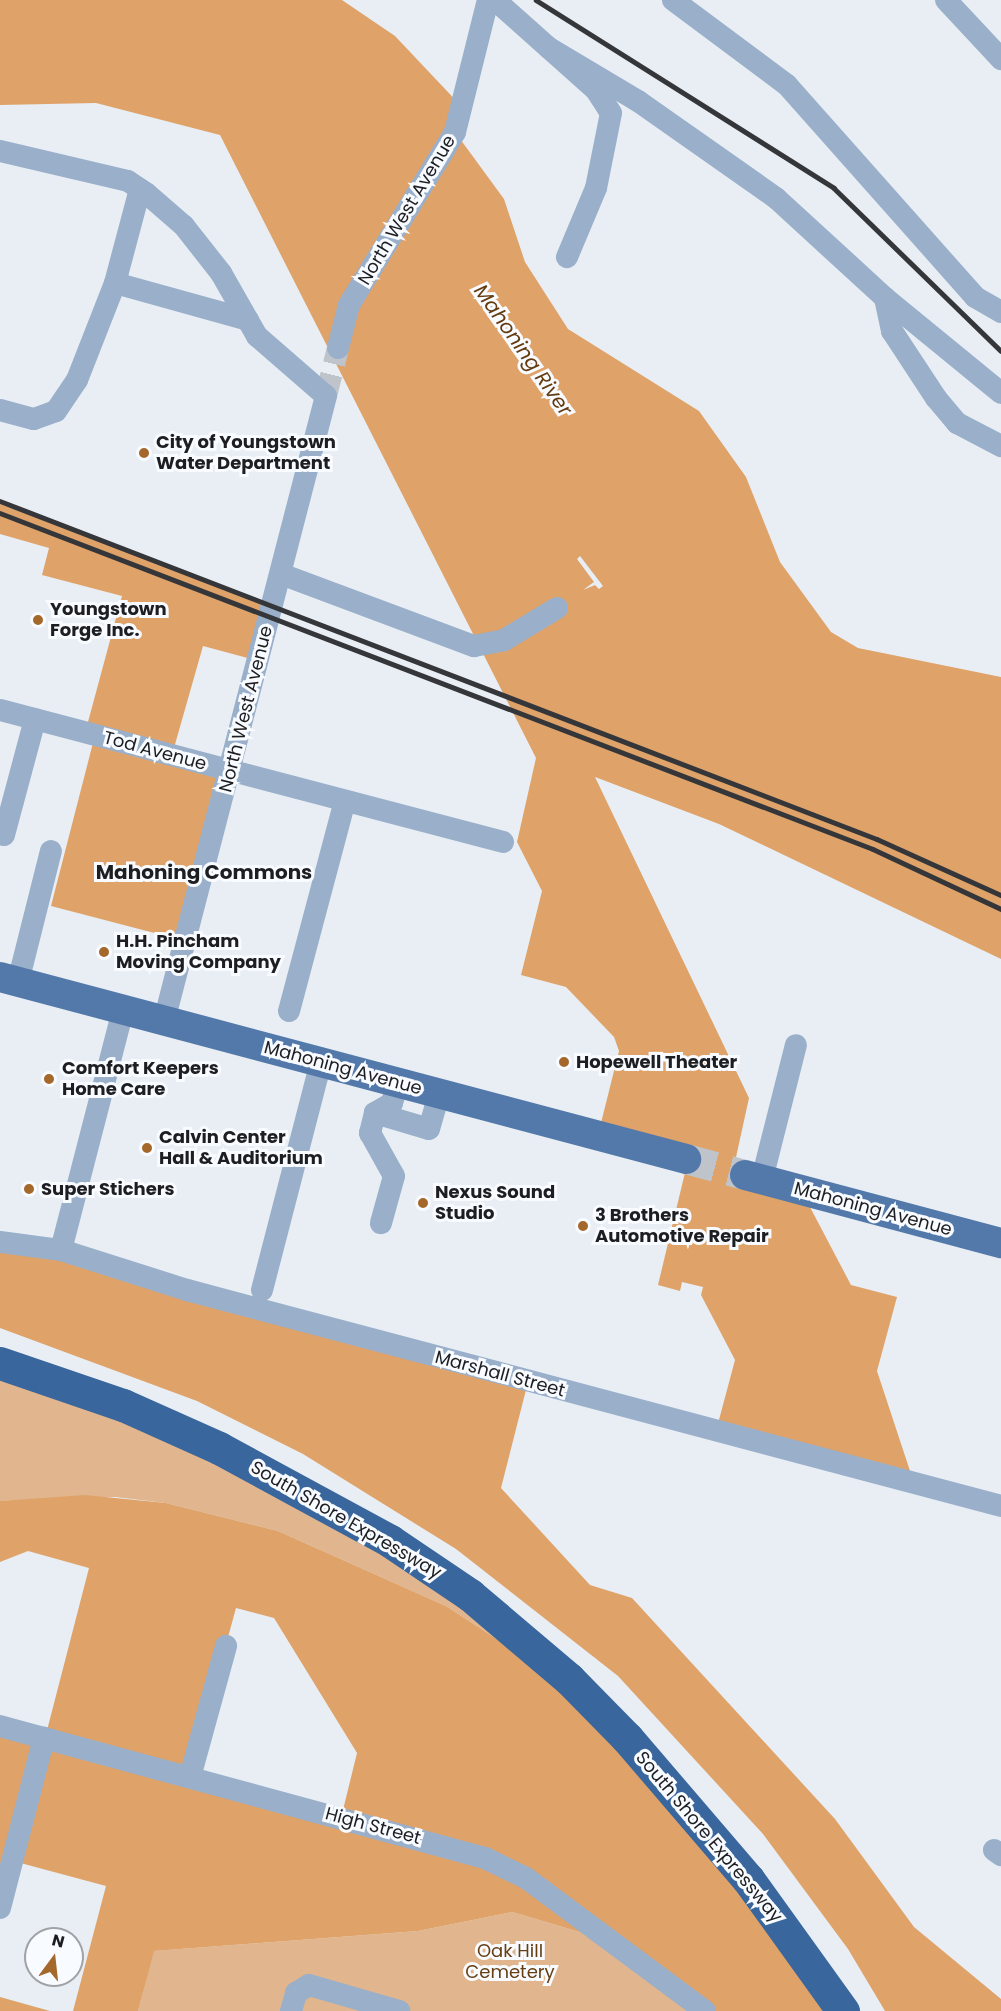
<!DOCTYPE html>
<html>
<head>
<meta charset="utf-8">
<style>
	body { margin:0 }
	#map { position:relative; width:1001px; height:2011px; overflow:hidden; background:#e8eef4; font-family:Poppins,sans-serif }
	div>[style] { position:absolute }
	.green>* { inset:0; background:#e1b58d }
	.forest>* { inset:0; background:#dfa36a }
	.pier>* { inset:0; background:#e8eef4 }
	.minor-tunnel>* { height:22px; margin-top:-11px; transform-origin:0; background:repeating-linear-gradient(90deg,#bfc4ca 0 22px,transparent 0 33px) }
	.major-tunnel>* { height:30px; margin-top:-15px; transform-origin:0; background:repeating-linear-gradient(90deg,#bfc4ca 0 30px,transparent 0 45px) }
	.minor>* { height:22px; margin:-11px; padding:0 11px; transform-origin:11px; border-radius:11px; background:#99afca }
	.major>* { height:30px; margin:-15px; padding:0 15px; transform-origin:15px; border-radius:15px; background:#5379aa }
	.highway>* { height:33px; margin:-16.5px; padding:0 16.5px; transform-origin:16.5px; border-radius:16.5px; background:#38669d }
	.rail>* { height:4.5px; margin:-2.25px; padding:0 2.25px; transform-origin:2.25px; border-radius:2.25px; background:#35363a }
	.dots>* { width:16px; height:16px; translate:-50% -50%; box-sizing:border-box; border:3px solid #f8fbff; border-radius:50% }
	span { translate:-50% -50%; white-space:nowrap; text-align:center; line-height:1.15; -webkit-text-stroke:6px #f8fbff; paint-order:stroke }
	.street-label { font-size:18px; color:#1d1e21 }
	.poi-label { font-size:18px; color:#1d1e21; font-weight:700 }
	.left { translate:0 -50%; text-align:left }
	.park-label { font-size:18px; color:#663e13 }
	.water-label { font-size:20px; color:#633b0f; font-style:italic }
	.neighbourhood-label { font-size:20px; color:#1d1e21; font-weight:700 }
	.north { position:absolute; left:24px; top:1927px; width:60px; height:60px; box-sizing:border-box; background:#f8fbff; border:2px solid #a0a3a6; border-radius:50%; rotate:15deg; font-size:16px; font-weight:700; line-height:24px; text-align:center; color:#1d1e21 }
	.north::after { content:''; display:block; margin:auto; width:21px; height:27px; background:#a4682a; clip-path:polygon(50% 0,100% 100%,50% 72%,0 100%) }
</style>
</head>
<body>
<div id="map">
	<div class="green">
		<i style="clip-path:polygon(0 1363px,390px 1541px,524px 1657px,446px 1606px,278px 1531px,166px 1503px,115px 1497px,0 1501px)"></i>
		<i style="clip-path:polygon(512px 1912px,583px 1933px,688px 2011px,138px 2011px,153px 1951px,418px 1931px)"></i>
	</div>
	<div class="forest">
		<i style="clip-path:polygon(0 0,342px 0,395px 36px,463px 108px,455px 132px,504px 199px,525px 262px,568px 329px,699px 411px,746px 477px,780px 562px,831px 632px,858px 648px,1001px 677px,1001px 959px,719px 824px,595px 777px,749px 1098px,733px 1171px,801px 1190px,851px 1285px,897px 1297px,877px 1371px,914px 1483px,716px 1431px,735px 1360px,701px 1295px,703px 1287px,682px 1282px,680px 1291px,658px 1285px,688px 1160px,598px 1135px,619px 1051px,614px 1037px,566px 987px,521px 975px,542px 891px,517px 842px,536px 758px,220px 135px,96px 103px,0 105px)"></i>
		<i style="clip-path:polygon(0 504px,272px 606px,259px 661px,203px 646px,172px 755px,231px 771px,185px 941px,51px 906px,95px 735px,85px 733px,122px 596px,42px 575px,49px 548px,0 534px)"></i>
		<i style="clip-path:polygon(0 1242px,528px 1382px,501px 1488px,590px 1585px,632px 1598px,835px 1819px,914px 1927px,1001px 1999px,1001px 2011px,885px 2011px,848px 1949px,763px 1834px,618px 1676px,456px 1549px,303px 1454px,197px 1401px,0 1328px)"></i>
		<i style="clip-path:polygon(evenodd,85px 1495px,166px 1503px,278px 1531px,446px 1606px,524px 1657px,604px 1715px,843px 2011px,688px 2011px,583px 1933px,512px 1912px,418px 1931px,154px 1951px,138px 2011px,73px 2011px,106px 1886px,13px 1861px,0 1908px,0 1726px,45px 1738px,89px 1568px,28px 1551px,0 1562px,0 1501px,85px 1495px,236px 1608px,274px 1618px,357px 1753px,341px 1818px,190px 1777px,236px 1608px)"></i>
		<i style="clip-path:polygon(0 1997px,50px 2011px,0 2011px)"></i>
	</div>
	<div class="pier">
		<i style="clip-path:polygon(580px 556px,603px 586px,599px 589px,595px 585px,583px 590px,594px 582px,577px 559px)"></i>
	</div>
	<div class="minor-tunnel">
		<i style="left:326px;top:396px;width:49px;rotate:-76deg"></i>
	</div>
	<div class="major-tunnel">
		<i style="left:686px;top:1159px;width:61px;rotate:15.2deg"></i>
	</div>
	<div class="minor">
		<i style="left:495px;top:0;width:135px;rotate:41.7deg"></i>
		<i style="left:596px;top:90px;width:27px;rotate:57deg"></i>
		<i style="left:611px;top:113px;width:76px;rotate:101.3deg"></i>
		<i style="left:596px;top:188px;width:75px;rotate:112.8deg"></i>
		<i style="left:673px;top:0;width:142px;rotate:36.7deg"></i>
		<i style="left:787px;top:85px;width:283px;rotate:48.4deg"></i>
		<i style="left:975px;top:297px;width:30px;rotate:30deg"></i>
		<i style="left:946px;top:0;width:81px;rotate:47deg"></i>
		<i style="left:549px;top:48px;width:104px;rotate:30.8deg"></i>
		<i style="left:638px;top:101px;width:169px;rotate:35.1deg"></i>
		<i style="left:776px;top:198px;width:148px;rotate:42.5deg"></i>
		<i style="left:885px;top:298px;width:150px;rotate:39.3deg"></i>
		<i style="left:0;top:151px;width:131px;rotate:13.2deg"></i>
		<i style="left:128px;top:181px;width:22px;rotate:34deg"></i>
		<i style="left:146px;top:193px;width:50px;rotate:41deg"></i>
		<i style="left:184px;top:226px;width:60px;rotate:51.8deg"></i>
		<i style="left:221px;top:273px;width:73px;rotate:60.3deg"></i>
		<i style="left:257px;top:336px;width:91px;rotate:41deg"></i>
		<i style="left:326px;top:396px;width:646px;rotate:104.53deg"></i>
		<i style="left:115px;top:283px;width:138px;rotate:15.5deg"></i>
		<i style="left:885px;top:298px;width:34px;rotate:78deg"></i>
		<i style="left:892px;top:331px;width:80px;rotate:56.7deg"></i>
		<i style="left:936px;top:398px;width:33px;rotate:50deg"></i>
		<i style="left:957px;top:423px;width:50px;rotate:27.6deg"></i>
		<i style="left:338px;top:348px;width:44px;rotate:-75.7deg"></i>
		<i style="left:349px;top:305px;width:203px;rotate:-58.5deg"></i>
		<i style="left:455px;top:132px;width:136px;rotate:-76deg"></i>
		<i style="left:0;top:410px;width:35px;rotate:15deg"></i>
		<i style="left:34px;top:419px;width:23px;rotate:-20deg"></i>
		<i style="left:56px;top:411px;width:37px;rotate:-56deg"></i>
		<i style="left:77px;top:380px;width:104px;rotate:-68.6deg"></i>
		<i style="left:115px;top:283px;width:97px;rotate:-75.1deg"></i>
		<i style="left:281px;top:574px;width:206px;rotate:20.5deg"></i>
		<i style="left:474px;top:646px;width:31px;rotate:-11deg"></i>
		<i style="left:504px;top:640px;width:62px;rotate:-31.1deg"></i>
		<i style="left:0;top:710px;width:520px;rotate:14.7deg"></i>
		<i style="left:4px;top:835px;width:120px;rotate:-75deg"></i>
		<i style="left:18px;top:982px;width:135px;rotate:-75.9deg"></i>
		<i style="left:289px;top:1011px;width:217px;rotate:-75.1deg"></i>
		<i style="left:398px;top:1082px;width:22px;rotate:106deg"></i>
		<i style="left:392px;top:1103px;width:20px;rotate:150deg"></i>
		<i style="left:375px;top:1113px;width:56px;rotate:16.5deg"></i>
		<i style="left:429px;top:1129px;width:37px;rotate:-74deg"></i>
		<i style="left:375px;top:1113px;width:21px;rotate:104deg"></i>
		<i style="left:370px;top:1133px;width:49px;rotate:60.8deg"></i>
		<i style="left:394px;top:1176px;width:49px;rotate:105.5deg"></i>
		<i style="left:762px;top:1179px;width:138px;rotate:-75.8deg"></i>
		<i style="left:0;top:1242px;width:62px;rotate:7.5deg"></i>
		<i style="left:61px;top:1250px;width:132px;rotate:17.6deg"></i>
		<i style="left:187px;top:1290px;width:842px;rotate:14.86deg"></i>
		<i style="left:61px;top:1250px;width:248px;rotate:-75.5deg"></i>
		<i style="left:262px;top:1290px;width:236px;rotate:-75.5deg"></i>
		<i style="left:0;top:1726px;width:503px;rotate:15.23deg"></i>
		<i style="left:485px;top:1858px;width:46px;rotate:26deg"></i>
		<i style="left:526px;top:1878px;width:223px;rotate:36.6deg"></i>
		<i style="left:190px;top:1777px;width:136px;rotate:-74.6deg"></i>
		<i style="left:994px;top:1850px;width:9px;rotate:36deg"></i>
		<i style="left:0;top:1908px;width:176px;rotate:-75.5deg"></i>
		<i style="left:291px;top:2011px;width:19px;rotate:-74deg"></i>
		<i style="left:296px;top:1993px;width:15px;rotate:-32deg"></i>
		<i style="left:309px;top:1985px;width:94px;rotate:16.1deg"></i>
	</div>
	<div class="major">
		<i style="left:0;top:977px;width:710px;rotate:14.86deg"></i>
		<i style="left:745px;top:1175px;width:265px;rotate:14.9deg"></i>
	</div>
	<div class="highway">
		<i style="left:0;top:1363px;width:130px;rotate:18.9deg"></i>
		<i style="left:123px;top:1405px;width:105px;rotate:24.1deg"></i>
		<i style="left:219px;top:1448px;width:195px;rotate:28.5deg"></i>
		<i style="left:390px;top:1541px;width:97px;rotate:34deg"></i>
		<i style="left:470px;top:1595px;width:130px;rotate:40.3deg"></i>
		<i style="left:569px;top:1679px;width:83px;rotate:45.5deg"></i>
		<i style="left:627px;top:1738px;width:186px;rotate:49.4deg"></i>
		<i style="left:748px;top:1879px;width:163px;rotate:54.3deg"></i>
	</div>
	<div class="rail">
		<i style="left:536px;top:0;width:352px;rotate:32.2deg"></i>
		<i style="left:834px;top:188px;width:233px;rotate:44.3deg"></i>
		<i style="left:0;top:501px;width:940px;rotate:21.08deg"></i>
		<i style="left:877px;top:839px;width:136px;rotate:24.3deg"></i>
		<i style="left:0;top:513px;width:935px;rotate:21.05deg"></i>
		<i style="left:873px;top:849px;width:141px;rotate:25.1deg"></i>
	</div>
	<div class="dots">
		<i style="left:144px;top:453px;background:#a4682a"></i>
		<i style="left:38px;top:620px;background:#a4682a"></i>
		<i style="left:104px;top:952px;background:#a4682a"></i>
		<i style="left:564px;top:1062px;background:#a4682a"></i>
		<i style="left:49px;top:1079px;background:#a4682a"></i>
		<i style="left:147px;top:1148px;background:#a4682a"></i>
		<i style="left:29px;top:1189px;background:#a4682a"></i>
		<i style="left:423px;top:1203px;background:#a4682a"></i>
		<i style="left:583px;top:1226px;background:#a4682a"></i>
	</div>
	<div class="street-label">
		<span style="left:407px;top:210px;rotate:-59deg">North West Avenue</span>
		<span style="left:246px;top:709px;rotate:-76deg">North West Avenue</span>
		<span style="left:155px;top:751px;rotate:15deg">Tod Avenue</span>
		<span style="left:343px;top:1068px;rotate:15deg">Mahoning Avenue</span>
		<span style="left:873px;top:1209px;rotate:15deg">Mahoning Avenue</span>
		<span style="left:500px;top:1374px;rotate:15deg">Marshall Street</span>
		<span style="left:346px;top:1520px;rotate:30deg">South Shore Expressway</span>
		<span style="left:373px;top:1826px;rotate:15deg">High Street</span>
		<span style="left:709px;top:1837px;rotate:50deg">South Shore Expressway</span>
	</div>
	<div class="poi-label">
		<span class="left" style="left:156px;top:453px">City of Youngstown<br>Water Department</span>
		<span class="left" style="left:50px;top:620px">Youngstown<br>Forge Inc.</span>
		<span class="left" style="left:116px;top:952px">H.H. Pincham<br>Moving Company</span>
		<span class="left" style="left:576px;top:1062px">Hopewell Theater</span>
		<span class="left" style="left:62px;top:1079px">Comfort Keepers<br>Home Care</span>
		<span class="left" style="left:159px;top:1148px">Calvin Center<br>Hall &amp; Auditorium</span>
		<span class="left" style="left:41px;top:1189px">Super Stichers</span>
		<span class="left" style="left:435px;top:1203px">Nexus Sound<br>Studio</span>
		<span class="left" style="left:595px;top:1226px">3 Brothers<br>Automotive Repair</span>
	</div>
	<div class="park-label">
		<span style="left:510px;top:1962px">Oak Hill<br>Cemetery</span>
	</div>
	<div class="water-label">
		<span style="left:523px;top:350px;rotate:55deg">Mahoning River</span>
	</div>
	<div class="neighbourhood-label">
		<span style="left:204px;top:872px">Mahoning Commons</span>
	</div>
	<div class="north">N</div>
</div>
</body>
</html>
